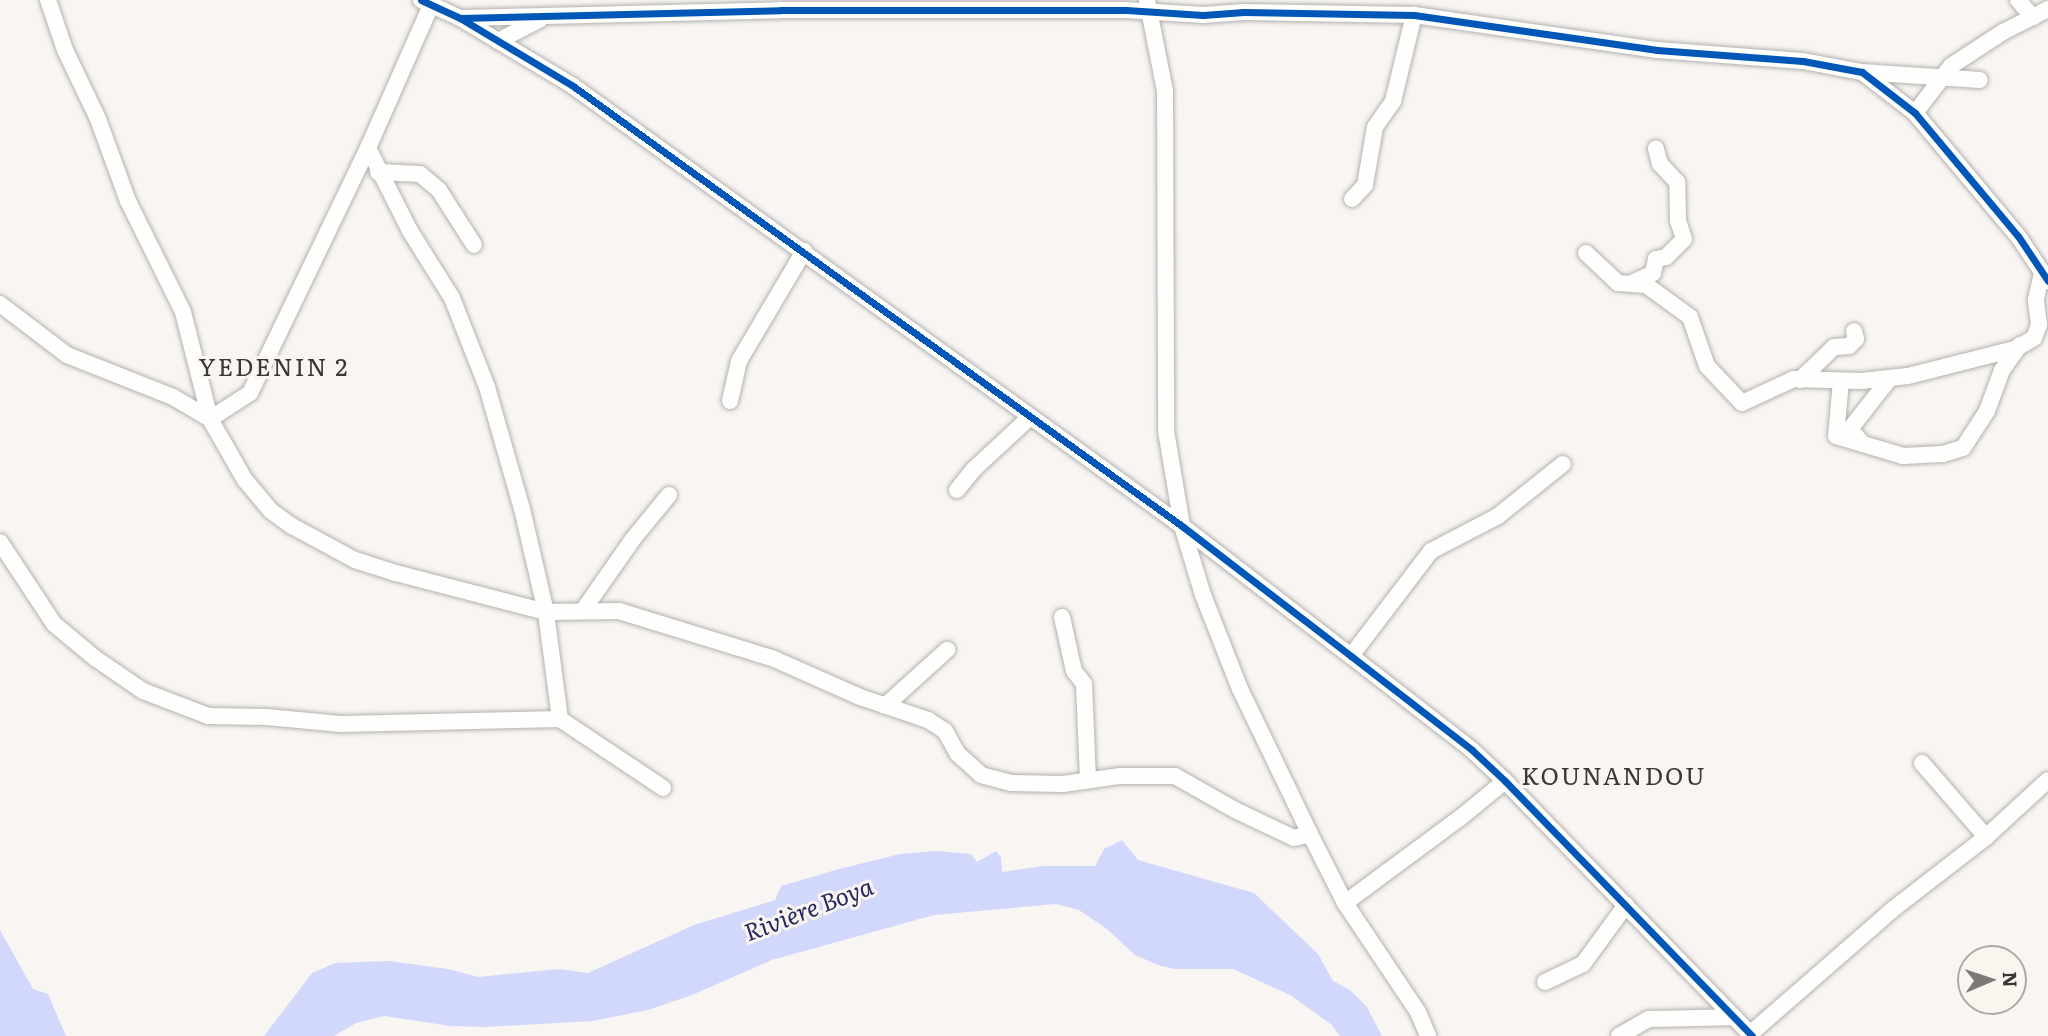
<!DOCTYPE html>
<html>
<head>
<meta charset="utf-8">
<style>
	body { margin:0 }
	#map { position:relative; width:2048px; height:1036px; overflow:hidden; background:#f8f5f3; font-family:Literata,serif }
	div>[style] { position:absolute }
	.water>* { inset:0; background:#d2d8fb }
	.roads { filter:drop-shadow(0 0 2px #b4b1af) drop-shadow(0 0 2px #b4b1af) }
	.minor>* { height:16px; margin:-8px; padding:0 8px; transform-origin:8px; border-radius:8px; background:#fefefd }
	.cycleway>* { height:7px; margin:-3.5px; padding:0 3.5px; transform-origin:3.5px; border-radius:3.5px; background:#0057b8 }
	span { translate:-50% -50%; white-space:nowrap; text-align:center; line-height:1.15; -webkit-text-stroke:6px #fbf5f0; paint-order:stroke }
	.neighbourhood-label { font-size:24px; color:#3a3836; letter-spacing:2px }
	.water-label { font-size:24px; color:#242862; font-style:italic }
	.north { position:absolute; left:1957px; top:945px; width:70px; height:70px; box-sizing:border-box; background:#fbf5f0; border:2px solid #aea9a6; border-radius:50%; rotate:88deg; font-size:19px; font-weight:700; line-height:28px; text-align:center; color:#3a3836 }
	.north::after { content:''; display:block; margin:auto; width:24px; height:32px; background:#7c7a78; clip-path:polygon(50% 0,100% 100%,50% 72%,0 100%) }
</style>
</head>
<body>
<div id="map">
	<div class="water">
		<i style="clip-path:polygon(1122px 840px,1138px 860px,1254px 893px,1318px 954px,1333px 981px,1350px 990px,1367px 1007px,1382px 1036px,1340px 1036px,1332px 1025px,1290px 995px,1233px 969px,1174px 969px,1158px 965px,1135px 955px,1107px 929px,1079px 910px,1056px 904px,934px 915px,772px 960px,692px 995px,648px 1010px,592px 1021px,484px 1027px,451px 1026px,384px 1016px,356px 1023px,334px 1036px,264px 1036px,312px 973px,335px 963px,389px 961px,448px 969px,478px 977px,559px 969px,588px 973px,694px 925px,775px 900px,781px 886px,839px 869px,900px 854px,936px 851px,971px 854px,977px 862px,996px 851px,1001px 857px,1002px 872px,1042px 866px,1095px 866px,1104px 849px)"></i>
		<i style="clip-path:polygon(0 930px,33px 989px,48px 994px,66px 1036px,0 1036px)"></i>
	</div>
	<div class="roads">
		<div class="minor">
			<i style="left:48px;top:0;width:53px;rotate:71.2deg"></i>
			<i style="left:65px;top:50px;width:76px;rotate:64.4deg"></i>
			<i style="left:98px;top:119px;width:87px;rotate:69.9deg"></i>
			<i style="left:128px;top:201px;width:124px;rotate:63.6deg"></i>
			<i style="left:183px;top:312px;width:110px;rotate:75.8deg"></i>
			<i style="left:210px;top:419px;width:70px;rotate:60.2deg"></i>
			<i style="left:245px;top:480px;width:40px;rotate:50deg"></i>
			<i style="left:271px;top:511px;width:26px;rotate:36deg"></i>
			<i style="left:292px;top:526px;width:72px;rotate:28.4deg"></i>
			<i style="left:355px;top:560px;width:43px;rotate:17.6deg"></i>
			<i style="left:396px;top:573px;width:155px;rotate:14.6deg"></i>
			<i style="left:546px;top:612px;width:73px;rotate:-0.8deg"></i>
			<i style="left:619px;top:611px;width:160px;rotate:17.1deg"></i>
			<i style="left:772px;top:658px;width:96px;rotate:23.9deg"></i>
			<i style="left:860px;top:697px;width:72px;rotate:18.7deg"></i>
			<i style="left:928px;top:720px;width:20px;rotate:33deg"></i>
			<i style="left:945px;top:731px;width:26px;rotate:61deg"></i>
			<i style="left:958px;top:754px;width:31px;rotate:42deg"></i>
			<i style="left:981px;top:775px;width:31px;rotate:15deg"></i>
			<i style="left:1011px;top:783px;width:52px;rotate:1.1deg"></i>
			<i style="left:1063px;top:784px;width:58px;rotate:-8deg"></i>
			<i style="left:1120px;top:776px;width:55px"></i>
			<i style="left:1175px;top:776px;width:69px;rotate:29.5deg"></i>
			<i style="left:1235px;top:810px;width:65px;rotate:25.4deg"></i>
			<i style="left:1294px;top:838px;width:16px;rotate:-14deg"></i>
			<i style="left:421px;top:0;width:43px;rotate:24.8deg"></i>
			<i style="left:460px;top:18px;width:132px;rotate:31deg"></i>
			<i style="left:573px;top:86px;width:751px;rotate:35.85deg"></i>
			<i style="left:1182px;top:526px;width:213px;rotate:37.6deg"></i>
			<i style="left:1351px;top:656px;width:153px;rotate:37.8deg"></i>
			<i style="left:1472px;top:750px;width:45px;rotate:43.2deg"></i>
			<i style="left:1505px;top:781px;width:355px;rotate:45.9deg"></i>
			<i style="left:1147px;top:0;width:93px;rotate:78.8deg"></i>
			<i style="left:1165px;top:91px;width:340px;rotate:89.8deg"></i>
			<i style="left:1166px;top:431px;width:96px;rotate:80.4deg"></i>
			<i style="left:1182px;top:526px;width:72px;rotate:73.1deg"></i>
			<i style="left:1203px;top:595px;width:101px;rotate:68.5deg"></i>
			<i style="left:1240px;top:689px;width:161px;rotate:64.2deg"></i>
			<i style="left:1310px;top:834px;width:77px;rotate:63.1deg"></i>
			<i style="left:1345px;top:903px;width:131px;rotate:56.2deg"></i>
			<i style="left:1418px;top:1012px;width:26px;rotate:67deg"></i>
			<i style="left:2018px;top:0;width:23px;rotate:49deg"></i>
			<i style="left:463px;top:18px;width:318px;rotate:-1.4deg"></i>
			<i style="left:781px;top:10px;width:345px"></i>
			<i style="left:1126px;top:10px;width:77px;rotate:3.7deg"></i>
			<i style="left:1203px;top:15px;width:41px;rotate:-4.2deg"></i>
			<i style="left:1244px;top:12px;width:170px;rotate:1deg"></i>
			<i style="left:1414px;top:15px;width:246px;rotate:8.2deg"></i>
			<i style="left:1657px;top:50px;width:146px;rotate:4.3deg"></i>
			<i style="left:1803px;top:61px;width:60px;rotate:10.6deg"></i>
			<i style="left:1862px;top:72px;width:67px;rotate:37.7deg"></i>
			<i style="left:1915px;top:113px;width:160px;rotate:50.1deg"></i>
			<i style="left:2018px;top:236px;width:54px;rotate:56.3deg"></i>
			<i style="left:498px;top:41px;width:46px;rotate:-27.1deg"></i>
			<i style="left:1862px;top:72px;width:118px;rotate:3.9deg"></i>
			<i style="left:1915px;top:113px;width:59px;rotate:-52.5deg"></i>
			<i style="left:1951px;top:66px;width:62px;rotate:-33.2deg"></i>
			<i style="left:2003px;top:32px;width:51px;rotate:-27.1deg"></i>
			<i style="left:378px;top:172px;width:42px;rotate:2.7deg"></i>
			<i style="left:420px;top:174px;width:25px;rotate:40deg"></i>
			<i style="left:439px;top:190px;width:65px;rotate:57.5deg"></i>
			<i style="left:1352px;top:199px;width:19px;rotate:-47deg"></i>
			<i style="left:1365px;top:185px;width:59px;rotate:-80.2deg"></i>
			<i style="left:1375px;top:127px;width:32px;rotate:-55deg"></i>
			<i style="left:1393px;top:101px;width:89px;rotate:-76.3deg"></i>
			<i style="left:1586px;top:253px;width:44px;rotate:43.2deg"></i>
			<i style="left:1618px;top:283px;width:28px;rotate:4deg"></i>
			<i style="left:1646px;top:285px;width:54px;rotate:36deg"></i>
			<i style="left:1690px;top:317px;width:52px;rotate:70.9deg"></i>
			<i style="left:1707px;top:366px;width:51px;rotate:46.6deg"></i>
			<i style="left:1742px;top:403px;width:57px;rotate:-24.8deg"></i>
			<i style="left:1794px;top:379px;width:67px;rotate:1.7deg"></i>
			<i style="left:1861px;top:381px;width:47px;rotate:-6.1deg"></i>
			<i style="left:1908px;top:376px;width:110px;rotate:-14.2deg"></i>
			<i style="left:2015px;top:349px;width:22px;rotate:-30deg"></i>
			<i style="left:2034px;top:338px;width:14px;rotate:-69deg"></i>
			<i style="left:2039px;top:325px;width:26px;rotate:-97deg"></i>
			<i style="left:2036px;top:299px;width:27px;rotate:-77deg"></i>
			<i style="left:1632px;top:283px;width:23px;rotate:-25deg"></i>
			<i style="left:1653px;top:273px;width:14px;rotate:-78deg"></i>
			<i style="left:1656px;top:259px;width:10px;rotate:-11deg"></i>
			<i style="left:1666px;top:257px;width:25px;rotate:-45deg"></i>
			<i style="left:1684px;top:239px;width:19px;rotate:-108deg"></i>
			<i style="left:1678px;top:221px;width:39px;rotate:-91deg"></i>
			<i style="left:1677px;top:182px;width:25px;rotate:-133deg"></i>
			<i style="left:1660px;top:164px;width:16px;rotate:-105deg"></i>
			<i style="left:0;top:304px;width:84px;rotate:37.3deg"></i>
			<i style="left:67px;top:355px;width:114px;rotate:21.6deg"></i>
			<i style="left:173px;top:397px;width:43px;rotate:30.7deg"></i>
			<i style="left:210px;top:419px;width:48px;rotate:-33deg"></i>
			<i style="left:250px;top:393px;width:272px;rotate:-64.3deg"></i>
			<i style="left:368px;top:148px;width:156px;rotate:-66.2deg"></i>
			<i style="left:1800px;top:380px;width:47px;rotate:-44.1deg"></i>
			<i style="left:1834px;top:347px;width:15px;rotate:-4deg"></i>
			<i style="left:1849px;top:346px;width:10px;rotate:-45deg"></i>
			<i style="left:1856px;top:339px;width:8px;rotate:-104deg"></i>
			<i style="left:1841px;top:381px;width:55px;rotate:95.2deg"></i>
			<i style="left:1836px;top:436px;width:70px;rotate:16.6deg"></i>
			<i style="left:1903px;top:456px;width:40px;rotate:-2.9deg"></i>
			<i style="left:1943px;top:454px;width:21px;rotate:-17deg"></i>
			<i style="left:1963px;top:448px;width:44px;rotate:-57deg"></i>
			<i style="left:1987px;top:411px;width:44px;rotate:-69.9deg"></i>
			<i style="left:2002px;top:370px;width:31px;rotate:-54deg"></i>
			<i style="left:730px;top:401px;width:41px;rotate:-77.3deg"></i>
			<i style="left:739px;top:361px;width:128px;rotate:-59.4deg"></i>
			<i style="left:1863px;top:444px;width:20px;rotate:-131deg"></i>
			<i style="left:1850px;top:429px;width:65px;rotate:-51.9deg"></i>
			<i style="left:957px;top:490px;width:26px;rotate:-51deg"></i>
			<i style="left:973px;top:470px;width:76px;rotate:-42.9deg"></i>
			<i style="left:0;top:542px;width:98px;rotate:56.6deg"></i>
			<i style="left:54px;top:624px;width:53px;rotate:39.7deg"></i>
			<i style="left:95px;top:658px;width:58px;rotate:34.5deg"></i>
			<i style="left:143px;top:691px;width:70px;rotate:21deg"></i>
			<i style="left:208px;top:716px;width:59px;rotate:1deg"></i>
			<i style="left:267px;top:717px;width:74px;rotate:5.4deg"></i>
			<i style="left:341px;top:724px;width:219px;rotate:-1.3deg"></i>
			<i style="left:560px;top:719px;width:108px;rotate:-97.5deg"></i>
			<i style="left:546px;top:612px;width:106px;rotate:-103.1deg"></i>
			<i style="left:522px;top:509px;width:127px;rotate:-106deg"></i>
			<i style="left:487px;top:387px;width:96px;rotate:-111.5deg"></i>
			<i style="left:452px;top:298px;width:79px;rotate:-122.1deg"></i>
			<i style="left:410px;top:231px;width:93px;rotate:-116.8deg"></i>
			<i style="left:584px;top:609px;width:85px;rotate:-55deg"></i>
			<i style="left:633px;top:539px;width:57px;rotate:-50.7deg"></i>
			<i style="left:1062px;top:617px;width:55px;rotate:77.5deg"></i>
			<i style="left:1074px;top:671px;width:16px;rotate:52deg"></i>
			<i style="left:1084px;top:684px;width:96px;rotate:87.6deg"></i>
			<i style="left:1351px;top:656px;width:132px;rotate:-52.7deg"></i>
			<i style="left:1431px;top:551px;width:76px;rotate:-27.6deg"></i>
			<i style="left:1498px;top:516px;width:83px;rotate:-38.7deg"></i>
			<i style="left:885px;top:706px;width:84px;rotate:-42.1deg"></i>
			<i style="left:560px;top:719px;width:124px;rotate:33.8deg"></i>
			<i style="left:1922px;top:763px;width:98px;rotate:49.1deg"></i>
			<i style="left:1345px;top:903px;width:143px;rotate:-36.5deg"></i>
			<i style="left:1460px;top:818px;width:58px;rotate:-39.4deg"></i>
			<i style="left:1545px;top:982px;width:42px;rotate:-25.3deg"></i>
			<i style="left:1583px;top:964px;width:73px;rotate:-53.9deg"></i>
			<i style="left:1750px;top:1034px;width:189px;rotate:-41.1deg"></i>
			<i style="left:1892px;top:910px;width:119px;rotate:-37.8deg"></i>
			<i style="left:1986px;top:837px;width:84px;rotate:-42.6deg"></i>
			<i style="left:1619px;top:1036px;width:34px;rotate:-30deg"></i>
			<i style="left:1649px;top:1019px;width:85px;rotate:-1.3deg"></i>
		</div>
	</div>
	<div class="cycleway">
		<i style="left:421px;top:0;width:43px;rotate:24.8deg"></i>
		<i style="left:460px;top:18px;width:132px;rotate:31deg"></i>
		<i style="left:573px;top:86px;width:751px;rotate:35.85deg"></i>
		<i style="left:1182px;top:526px;width:213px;rotate:37.6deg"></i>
		<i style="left:1351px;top:656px;width:153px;rotate:37.8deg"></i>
		<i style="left:1472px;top:750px;width:45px;rotate:43.2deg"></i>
		<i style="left:1505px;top:781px;width:355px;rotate:45.9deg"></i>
		<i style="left:460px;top:18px;width:321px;rotate:-1.4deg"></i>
		<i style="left:781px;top:10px;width:345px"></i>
		<i style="left:1126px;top:10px;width:77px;rotate:3.7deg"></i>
		<i style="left:1203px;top:15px;width:41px;rotate:-4.2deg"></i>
		<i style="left:1244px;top:12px;width:170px;rotate:1deg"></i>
		<i style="left:1414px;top:15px;width:246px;rotate:8.2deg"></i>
		<i style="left:1657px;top:50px;width:146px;rotate:4.3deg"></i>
		<i style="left:1803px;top:61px;width:60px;rotate:10.6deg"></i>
		<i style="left:1862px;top:72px;width:67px;rotate:37.7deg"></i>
		<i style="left:1915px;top:113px;width:160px;rotate:50.1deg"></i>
		<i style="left:2018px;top:236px;width:54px;rotate:56.3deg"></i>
	</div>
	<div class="neighbourhood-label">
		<span style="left:274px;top:366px">YEDENIN 2</span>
		<span style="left:1614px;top:775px">KOUNANDOU</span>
	</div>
	<div class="water-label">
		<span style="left:808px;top:908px;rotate:-21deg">Rivière Boya</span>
	</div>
	<div class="north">N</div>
</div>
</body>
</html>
